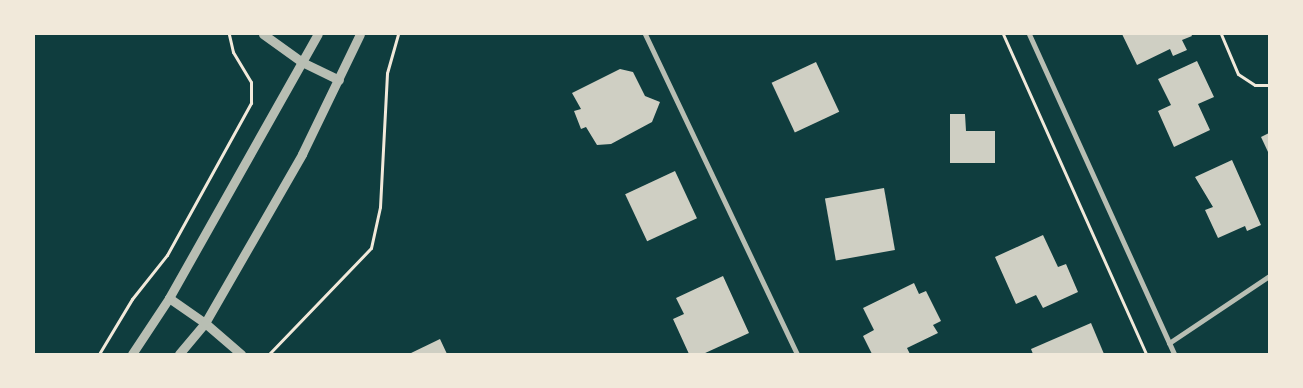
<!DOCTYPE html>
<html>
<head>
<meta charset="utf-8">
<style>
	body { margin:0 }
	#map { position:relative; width:1303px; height:388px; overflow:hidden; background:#0f3d3e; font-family:"Fira Sans",sans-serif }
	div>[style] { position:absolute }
	.building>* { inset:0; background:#cfcfc3; transform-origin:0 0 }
	.path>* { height:3px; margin:-1.5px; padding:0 1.5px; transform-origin:1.5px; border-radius:1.5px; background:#f1e9da }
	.minor>* { height:5px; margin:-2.5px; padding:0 2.5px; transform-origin:2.5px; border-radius:2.5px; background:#b8beb3 }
	.tertiary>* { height:9px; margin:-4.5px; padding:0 4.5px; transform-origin:4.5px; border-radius:4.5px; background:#b8beb3 }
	span { translate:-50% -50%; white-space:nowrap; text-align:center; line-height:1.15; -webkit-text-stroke:4px #f1e9da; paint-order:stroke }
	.frame { position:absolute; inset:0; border:35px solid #f1e9da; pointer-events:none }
</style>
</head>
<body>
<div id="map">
	<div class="building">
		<i style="clip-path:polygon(1122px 34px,1191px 34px,1192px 36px,1182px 40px,1187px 50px,1173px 56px,1170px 49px,1137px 65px)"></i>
		<i style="clip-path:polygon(1197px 61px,1214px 97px,1198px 104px,1210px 130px,1174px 147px,1158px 111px,1171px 105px,1158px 79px)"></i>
		<i style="left:816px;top:62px;width:55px;height:49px;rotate:65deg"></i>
		<i style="clip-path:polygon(620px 69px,633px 72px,645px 96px,660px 102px,652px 122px,611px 144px,597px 145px,586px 127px,581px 129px,574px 111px,581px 109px,572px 93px)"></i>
		<i style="clip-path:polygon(950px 114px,965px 114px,966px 131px,995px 131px,995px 163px,950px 163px)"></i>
		<i style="clip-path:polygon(1269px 133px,1269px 154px,1261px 137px)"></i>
		<i style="clip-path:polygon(1232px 160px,1261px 225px,1247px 231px,1245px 226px,1218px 238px,1205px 210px,1213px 207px,1195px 177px)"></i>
		<i style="left:675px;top:171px;width:52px;height:55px;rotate:65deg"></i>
		<i style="left:884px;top:188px;width:63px;height:60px;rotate:80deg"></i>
		<i style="clip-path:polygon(1043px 235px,1058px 267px,1066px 264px,1078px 292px,1043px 308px,1036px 295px,1016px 304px,995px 257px)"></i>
		<i style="clip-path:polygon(723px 276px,749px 333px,703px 354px,689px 354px,673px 319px,684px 314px,676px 298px)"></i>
		<i style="clip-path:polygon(914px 283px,919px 294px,926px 291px,941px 321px,933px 325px,938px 333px,907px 348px,910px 354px,872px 354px,863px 336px,874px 330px,863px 308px)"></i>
		<i style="clip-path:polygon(1091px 323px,1104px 354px,1033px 354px,1031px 349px)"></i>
		<i style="clip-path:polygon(440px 339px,447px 354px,409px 354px)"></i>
	</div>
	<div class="path">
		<i style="left:1003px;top:34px;width:350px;rotate:65.9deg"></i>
		<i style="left:1221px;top:34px;width:43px;rotate:67deg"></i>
		<i style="left:1238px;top:74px;width:20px;rotate:33deg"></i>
		<i style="left:1255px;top:85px;width:14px"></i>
		<i style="left:99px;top:354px;width:64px;rotate:-59deg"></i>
		<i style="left:132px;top:299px;width:56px;rotate:-51.5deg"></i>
		<i style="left:167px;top:255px;width:174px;rotate:-61.1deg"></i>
		<i style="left:251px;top:103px;width:21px;rotate:-90deg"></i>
		<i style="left:251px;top:82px;width:35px;rotate:-121deg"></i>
		<i style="left:233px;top:52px;width:18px;rotate:-103deg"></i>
		<i style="left:269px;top:354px;width:147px;rotate:-46.1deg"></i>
		<i style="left:371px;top:248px;width:42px;rotate:-77.6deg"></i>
		<i style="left:380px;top:207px;width:134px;rotate:-87deg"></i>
		<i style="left:387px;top:73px;width:41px;rotate:-74.2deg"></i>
	</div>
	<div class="minor">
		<i style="left:645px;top:34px;width:354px;rotate:64.6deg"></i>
		<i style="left:1029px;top:34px;width:351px;rotate:65.6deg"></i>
		<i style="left:1169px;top:343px;width:120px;rotate:-33.8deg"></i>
	</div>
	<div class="tertiary">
		<i style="left:263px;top:34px;width:48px;rotate:35.7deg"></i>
		<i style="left:302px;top:62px;width:41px;rotate:25.9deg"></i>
		<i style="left:169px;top:298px;width:44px;rotate:34.8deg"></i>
		<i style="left:205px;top:323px;width:48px;rotate:40.7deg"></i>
		<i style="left:132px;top:354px;width:67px;rotate:-56.5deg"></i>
		<i style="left:169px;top:298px;width:303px;rotate:-60.6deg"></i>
		<i style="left:179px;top:354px;width:40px;rotate:-50deg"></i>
		<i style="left:205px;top:323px;width:195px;rotate:-60.1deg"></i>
		<i style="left:302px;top:154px;width:133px;rotate:-64.2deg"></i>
	</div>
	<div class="frame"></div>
</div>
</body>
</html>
